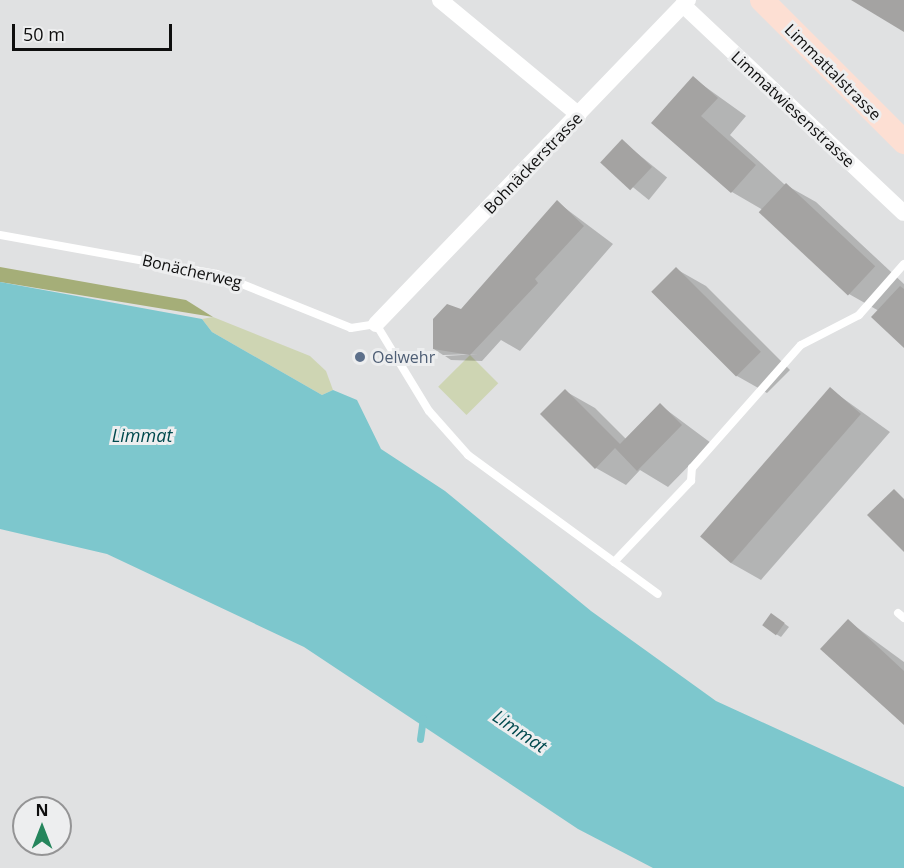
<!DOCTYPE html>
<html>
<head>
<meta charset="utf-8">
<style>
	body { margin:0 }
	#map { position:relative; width:904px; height:868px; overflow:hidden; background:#e0e1e2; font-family:"Open Sans",sans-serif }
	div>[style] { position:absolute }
	.green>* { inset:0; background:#ced5b3; transform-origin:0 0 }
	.forest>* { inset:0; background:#a5ae78 }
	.water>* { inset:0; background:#7dc7cd }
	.shadow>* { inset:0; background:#0003; transform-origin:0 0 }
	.stream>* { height:7px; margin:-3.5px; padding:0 3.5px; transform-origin:3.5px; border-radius:3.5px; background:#7dc7cd }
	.building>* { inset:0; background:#a4a3a2; transform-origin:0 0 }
	.lane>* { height:8px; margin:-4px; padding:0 4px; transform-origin:4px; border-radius:4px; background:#fff }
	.street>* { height:16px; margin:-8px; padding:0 8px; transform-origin:8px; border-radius:8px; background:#fff }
	.secondary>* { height:24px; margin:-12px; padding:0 12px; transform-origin:12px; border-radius:12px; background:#fddfd3 }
	.dots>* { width:16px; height:16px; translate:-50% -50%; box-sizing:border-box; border:3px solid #edeeef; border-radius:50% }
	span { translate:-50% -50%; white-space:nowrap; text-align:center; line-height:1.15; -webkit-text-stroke:6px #edeeef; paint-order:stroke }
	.street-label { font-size:16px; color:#0e0e0e }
	.service-label { font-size:16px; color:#4e5e75 }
	.left { translate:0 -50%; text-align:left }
	.water-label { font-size:18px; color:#00494d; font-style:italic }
	.north { position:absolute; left:12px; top:796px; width:60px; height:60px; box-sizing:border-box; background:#edeeef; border:2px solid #949495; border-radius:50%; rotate:0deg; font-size:16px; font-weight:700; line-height:24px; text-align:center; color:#0e0e0e }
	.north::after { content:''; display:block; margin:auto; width:21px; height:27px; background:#25855c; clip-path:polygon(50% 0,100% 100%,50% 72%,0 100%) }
	.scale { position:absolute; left:12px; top:24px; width:160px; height:27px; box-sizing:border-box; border:3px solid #0e0e0e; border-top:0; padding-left:8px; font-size:18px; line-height:21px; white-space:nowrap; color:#0e0e0e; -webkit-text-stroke:4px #edeeef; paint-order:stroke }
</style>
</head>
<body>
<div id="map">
	<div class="green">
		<i style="clip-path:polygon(213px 317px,310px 356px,326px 371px,333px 390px,322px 395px,212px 332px,202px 319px)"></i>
		<i style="left:470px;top:355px;width:40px;height:45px;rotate:45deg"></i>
	</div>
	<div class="forest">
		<i style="clip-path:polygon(0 267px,186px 300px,213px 317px,0 282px)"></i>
	</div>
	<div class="water">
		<i style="clip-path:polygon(0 282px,202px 319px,212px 332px,322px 395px,333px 390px,357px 400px,381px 449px,445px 491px,591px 611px,716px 701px,904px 787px,904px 868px,653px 868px,578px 829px,304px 647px,107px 554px,0 529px)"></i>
	</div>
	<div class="shadow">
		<i style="clip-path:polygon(693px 78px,746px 116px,730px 135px,784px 184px,816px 202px,904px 284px,904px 345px,879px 311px,849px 294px,763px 210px,732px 192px,653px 123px)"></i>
		<i style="left:622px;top:141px;width:58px;height:29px;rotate:39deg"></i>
		<i style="clip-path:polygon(557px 202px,613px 244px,520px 351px,501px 340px,482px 361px,451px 360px,445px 356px,478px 354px,443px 355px,434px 349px,483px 331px)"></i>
		<i style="clip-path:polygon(676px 269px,706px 286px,790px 370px,767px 393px,737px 376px,653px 292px)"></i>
		<i style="clip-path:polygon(830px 389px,890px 432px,761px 580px,731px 563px)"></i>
		<i style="clip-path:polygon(565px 391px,595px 408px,626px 439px,660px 405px,711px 443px,668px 487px,640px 470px,626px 485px,596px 468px)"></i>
		<i style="clip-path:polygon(777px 618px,789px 627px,781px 637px,776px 634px)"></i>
		<i style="clip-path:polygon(848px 621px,904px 662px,904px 723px)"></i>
	</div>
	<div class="stream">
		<i style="left:420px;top:739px;width:21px;rotate:-82deg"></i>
	</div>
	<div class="building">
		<i style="clip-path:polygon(851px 0,904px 0,904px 32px)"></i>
		<i style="clip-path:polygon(693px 76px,718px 98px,701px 116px,756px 165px,731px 193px,651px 123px)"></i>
		<i style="left:622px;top:139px;width:41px;height:32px;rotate:43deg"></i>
		<i style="left:786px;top:183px;width:122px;height:40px;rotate:43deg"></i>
		<i style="clip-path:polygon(557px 200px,584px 226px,535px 279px,538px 283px,470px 355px,433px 349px,433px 319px,447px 304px,461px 309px)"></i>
		<i style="left:676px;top:267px;width:120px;height:35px;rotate:45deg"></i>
		<i style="clip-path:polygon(900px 286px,904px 289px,904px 348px,871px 317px)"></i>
		<i style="left:830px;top:387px;width:41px;height:198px;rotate:41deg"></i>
		<i style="clip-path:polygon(565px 389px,620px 444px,660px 403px,682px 425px,637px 471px,615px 448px,595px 469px,540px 414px)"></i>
		<i style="clip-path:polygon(894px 489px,904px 499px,904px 552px,867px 515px)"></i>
		<i style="left:771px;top:613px;width:17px;height:15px;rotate:36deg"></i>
		<i style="clip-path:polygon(848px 619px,904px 671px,904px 725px,820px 649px)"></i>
	</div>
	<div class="lane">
		<i style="left:0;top:235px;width:220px;rotate:10.2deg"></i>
		<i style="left:217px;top:274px;width:144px;rotate:21.9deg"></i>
		<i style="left:351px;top:328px;width:25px;rotate:-9deg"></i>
		<i style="left:376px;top:324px;width:102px;rotate:58.7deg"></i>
		<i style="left:429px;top:411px;width:59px;rotate:48.4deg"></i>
		<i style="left:468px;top:455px;width:235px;rotate:36.2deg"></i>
		<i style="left:614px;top:562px;width:112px;rotate:-46.5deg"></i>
		<i style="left:691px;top:481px;width:13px;rotate:-86deg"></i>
		<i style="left:692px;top:468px;width:164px;rotate:-48.5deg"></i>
		<i style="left:801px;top:345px;width:65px;rotate:-27.3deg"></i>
		<i style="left:859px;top:315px;width:68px;rotate:-48.6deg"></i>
		<i style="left:898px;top:613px;width:8px;rotate:40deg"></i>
	</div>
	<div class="street">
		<i style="left:440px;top:0;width:180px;rotate:39.6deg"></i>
		<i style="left:683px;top:5px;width:303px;rotate:43.3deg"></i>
		<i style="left:376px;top:324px;width:450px;rotate:-46.1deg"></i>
	</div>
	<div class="secondary">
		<i style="left:762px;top:0;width:201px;rotate:45deg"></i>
	</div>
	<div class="dots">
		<i style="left:360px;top:357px;background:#5c6f8a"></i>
	</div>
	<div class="street-label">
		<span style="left:833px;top:72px;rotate:45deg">Limmattalstrasse</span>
		<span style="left:793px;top:109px;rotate:43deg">Limmatwiesenstrasse</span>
		<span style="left:533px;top:163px;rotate:-46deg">Bohnäckerstrasse</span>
		<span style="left:192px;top:271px;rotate:13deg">Bonächerweg</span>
	</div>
	<div class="service-label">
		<span class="left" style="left:372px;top:357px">Oelwehr</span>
	</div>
	<div class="water-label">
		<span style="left:142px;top:435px">Limmat</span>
		<span style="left:520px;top:731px;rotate:34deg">Limmat</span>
	</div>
	<div class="north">N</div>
	<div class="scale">50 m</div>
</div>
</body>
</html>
